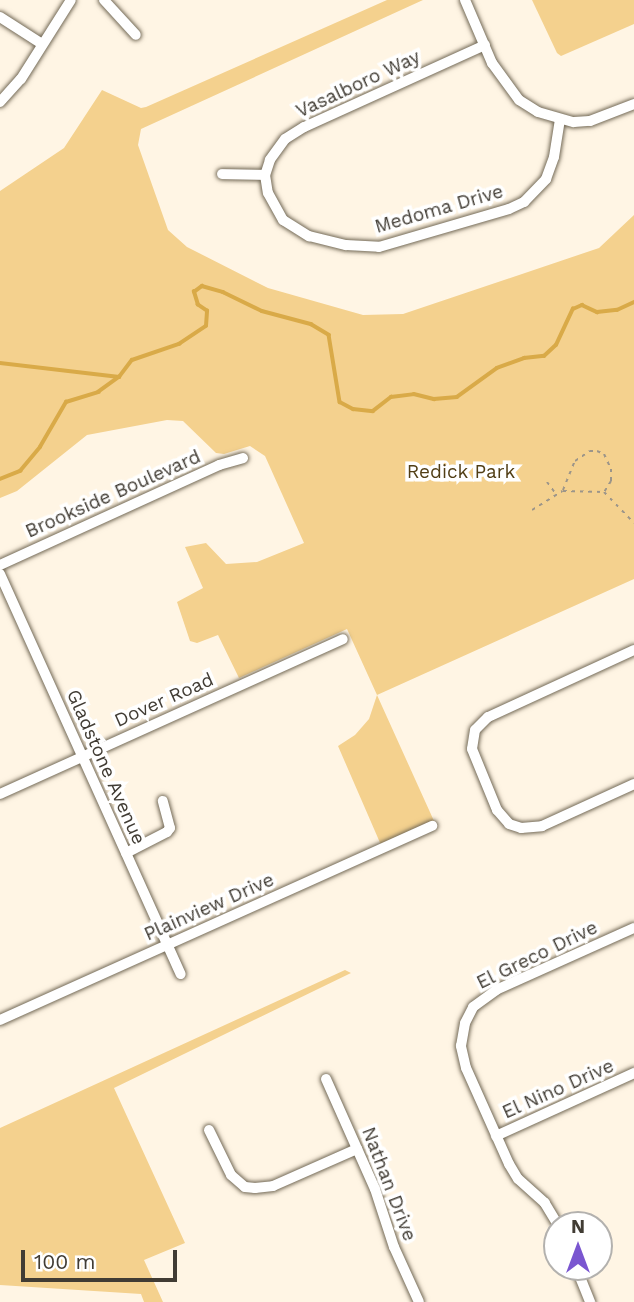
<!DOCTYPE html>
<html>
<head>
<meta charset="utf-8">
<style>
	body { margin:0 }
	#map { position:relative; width:634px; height:1302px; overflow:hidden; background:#fff5e4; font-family:"Work Sans",sans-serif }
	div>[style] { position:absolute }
	.green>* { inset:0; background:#f4d18e }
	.stream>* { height:3.5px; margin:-1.75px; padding:0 1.75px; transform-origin:1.75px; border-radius:1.75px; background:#d9aa48 }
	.path>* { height:2px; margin-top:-1px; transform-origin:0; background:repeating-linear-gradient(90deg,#9c9589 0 3.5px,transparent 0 8.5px) }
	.roads { filter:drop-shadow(0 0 2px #746a57) drop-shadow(0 0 2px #746a57) }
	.minor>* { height:10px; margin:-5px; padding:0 5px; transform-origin:5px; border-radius:5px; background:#fff }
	span { translate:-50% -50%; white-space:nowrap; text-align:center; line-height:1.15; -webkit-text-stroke:7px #fff; paint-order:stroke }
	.street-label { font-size:19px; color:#413c34 }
	.park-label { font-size:19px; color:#513e15 }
	.north { position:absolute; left:543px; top:1211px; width:70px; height:70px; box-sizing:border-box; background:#fff; border:2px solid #b3b1ae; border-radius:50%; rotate:0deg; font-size:19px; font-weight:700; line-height:28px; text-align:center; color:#413c34 }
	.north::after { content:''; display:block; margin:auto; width:24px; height:32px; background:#7a56d0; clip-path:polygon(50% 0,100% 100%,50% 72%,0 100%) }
	.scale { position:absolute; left:21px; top:1250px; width:156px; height:32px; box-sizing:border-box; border:4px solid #413c34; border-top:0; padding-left:9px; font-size:21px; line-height:24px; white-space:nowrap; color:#413c34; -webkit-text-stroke:5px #fff; paint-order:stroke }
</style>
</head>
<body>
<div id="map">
	<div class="green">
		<i style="clip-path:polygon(387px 0,423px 0,141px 129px,138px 145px,168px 230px,187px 247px,268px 288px,363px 315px,403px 314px,599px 248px,634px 215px,634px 579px,377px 695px,434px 821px,381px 845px,338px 746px,355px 735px,369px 719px,377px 695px,347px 629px,239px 678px,218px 635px,197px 643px,190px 641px,177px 602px,203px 588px,185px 547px,206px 543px,226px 564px,257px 562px,304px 543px,265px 456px,250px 446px,224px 454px,216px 453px,183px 421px,167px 420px,87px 435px,17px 491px,0 498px,0 191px,64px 148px,102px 90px,141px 108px,146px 107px)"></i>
		<i style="clip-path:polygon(532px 0,634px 0,634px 24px,561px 56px,557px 53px)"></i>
		<i style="clip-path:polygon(345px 970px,351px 973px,114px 1088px,185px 1243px,144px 1260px,163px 1302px,144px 1302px,141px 1294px,0 1285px,0 1128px)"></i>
	</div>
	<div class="stream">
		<i style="left:0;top:363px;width:120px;rotate:6.7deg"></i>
		<i style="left:0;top:479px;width:22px;rotate:-22deg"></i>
		<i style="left:20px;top:471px;width:31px;rotate:-50deg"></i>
		<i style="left:40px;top:447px;width:52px;rotate:-60deg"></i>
		<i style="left:66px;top:402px;width:34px;rotate:-17deg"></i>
		<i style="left:98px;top:392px;width:26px;rotate:-36deg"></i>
		<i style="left:119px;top:377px;width:21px;rotate:-53deg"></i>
		<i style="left:132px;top:360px;width:50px;rotate:-18.8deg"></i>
		<i style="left:179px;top:344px;width:32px;rotate:-34deg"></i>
		<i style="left:206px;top:326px;width:15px;rotate:-86deg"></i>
		<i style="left:207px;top:311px;width:11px;rotate:-146deg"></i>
		<i style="left:198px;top:305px;width:14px;rotate:-107deg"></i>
		<i style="left:194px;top:292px;width:10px;rotate:-37deg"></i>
		<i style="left:202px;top:286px;width:22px;rotate:16deg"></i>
		<i style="left:223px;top:292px;width:43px;rotate:26deg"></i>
		<i style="left:262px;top:311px;width:51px;rotate:14.9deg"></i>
		<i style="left:311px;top:324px;width:21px;rotate:31deg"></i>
		<i style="left:329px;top:335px;width:68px;rotate:80.7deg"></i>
		<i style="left:340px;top:402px;width:15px;rotate:28deg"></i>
		<i style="left:353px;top:409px;width:20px;rotate:6deg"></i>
		<i style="left:373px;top:411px;width:23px;rotate:-38deg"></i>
		<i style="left:391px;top:397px;width:23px;rotate:-7deg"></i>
		<i style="left:414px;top:394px;width:21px;rotate:14deg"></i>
		<i style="left:434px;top:399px;width:23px;rotate:-5deg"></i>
		<i style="left:457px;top:397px;width:49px;rotate:-35.9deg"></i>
		<i style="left:497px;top:368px;width:29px;rotate:-20deg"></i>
		<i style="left:524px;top:358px;width:20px;rotate:-6deg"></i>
		<i style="left:544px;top:356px;width:16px;rotate:-43deg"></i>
		<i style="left:556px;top:345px;width:40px;rotate:-65deg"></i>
		<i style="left:573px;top:309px;width:10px;rotate:-24deg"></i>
		<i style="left:582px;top:305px;width:17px;rotate:25deg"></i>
		<i style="left:597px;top:312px;width:20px;rotate:-6deg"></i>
		<i style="left:617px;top:310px;width:19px;rotate:-25deg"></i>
	</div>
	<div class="path">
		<i style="left:547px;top:482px;width:15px;rotate:53deg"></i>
		<i style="left:563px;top:490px;width:31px;rotate:-68deg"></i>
		<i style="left:575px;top:461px;width:18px;rotate:-34deg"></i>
		<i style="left:590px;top:451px;width:7px"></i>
		<i style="left:597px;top:451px;width:8px;rotate:23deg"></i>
		<i style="left:604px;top:454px;width:17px;rotate:65deg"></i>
		<i style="left:611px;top:469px;width:12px;rotate:90deg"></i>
		<i style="left:611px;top:481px;width:13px;rotate:122deg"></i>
		<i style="left:532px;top:510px;width:36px;rotate:-32deg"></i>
		<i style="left:563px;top:491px;width:41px;rotate:1.4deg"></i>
		<i style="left:604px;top:492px;width:43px;rotate:45.9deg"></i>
	</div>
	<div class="roads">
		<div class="minor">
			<i style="left:104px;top:0;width:47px;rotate:47.6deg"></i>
			<i style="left:465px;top:0;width:69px;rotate:66.8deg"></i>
			<i style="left:492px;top:63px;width:46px;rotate:53.9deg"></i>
			<i style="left:519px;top:100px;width:22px;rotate:32deg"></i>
			<i style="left:538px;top:112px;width:37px;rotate:16deg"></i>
			<i style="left:574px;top:122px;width:16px;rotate:-4deg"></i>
			<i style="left:590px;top:121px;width:47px;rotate:-21.1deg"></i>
			<i style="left:0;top:17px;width:50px;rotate:32.7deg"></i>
			<i style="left:485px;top:45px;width:199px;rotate:155.6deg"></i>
			<i style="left:304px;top:127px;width:22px;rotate:148deg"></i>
			<i style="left:285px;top:139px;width:26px;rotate:126deg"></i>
			<i style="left:270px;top:160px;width:16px;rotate:108deg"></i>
			<i style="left:265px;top:175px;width:18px;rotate:81deg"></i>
			<i style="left:268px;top:193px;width:31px;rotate:61deg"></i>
			<i style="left:283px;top:220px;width:31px;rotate:32deg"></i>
			<i style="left:309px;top:236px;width:38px;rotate:14deg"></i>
			<i style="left:346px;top:245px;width:33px;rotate:3deg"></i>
			<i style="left:379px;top:247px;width:135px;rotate:-16.3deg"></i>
			<i style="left:509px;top:209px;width:17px;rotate:-25deg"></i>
			<i style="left:524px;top:202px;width:32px;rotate:-46deg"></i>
			<i style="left:546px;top:179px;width:23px;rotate:-70deg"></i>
			<i style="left:554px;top:157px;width:37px;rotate:-81deg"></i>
			<i style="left:0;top:102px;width:31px;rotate:-48deg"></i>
			<i style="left:21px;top:79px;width:93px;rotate:-57.7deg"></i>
			<i style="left:222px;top:174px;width:43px;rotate:1.3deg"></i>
			<i style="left:0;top:565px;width:241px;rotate:-24.5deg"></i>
			<i style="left:219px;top:465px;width:25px;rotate:-16deg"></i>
			<i style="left:0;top:574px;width:439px;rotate:65.7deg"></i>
			<i style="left:634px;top:650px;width:161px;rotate:155.3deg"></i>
			<i style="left:488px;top:717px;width:18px;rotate:135deg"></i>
			<i style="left:475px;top:730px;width:19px;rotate:99deg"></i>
			<i style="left:472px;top:749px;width:66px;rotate:67.7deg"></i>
			<i style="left:497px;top:810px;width:18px;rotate:49deg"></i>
			<i style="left:509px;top:824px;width:13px;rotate:18deg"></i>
			<i style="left:521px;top:828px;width:21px;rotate:-5deg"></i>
			<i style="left:542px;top:826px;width:101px;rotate:-24.5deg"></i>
			<i style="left:0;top:794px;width:376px;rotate:-24.3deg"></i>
			<i style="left:126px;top:853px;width:46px;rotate:-27.1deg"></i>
			<i style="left:167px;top:832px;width:5px;rotate:-53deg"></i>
			<i style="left:170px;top:828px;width:28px;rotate:-105deg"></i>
			<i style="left:0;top:1020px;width:474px;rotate:-24.2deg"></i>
			<i style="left:326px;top:1079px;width:120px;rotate:66deg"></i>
			<i style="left:375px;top:1189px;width:61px;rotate:71.9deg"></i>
			<i style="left:394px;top:1247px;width:60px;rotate:65.6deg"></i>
			<i style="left:209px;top:1130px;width:50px;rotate:63.9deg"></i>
			<i style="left:231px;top:1175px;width:18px;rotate:41deg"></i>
			<i style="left:245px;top:1187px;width:10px;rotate:6deg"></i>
			<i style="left:255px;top:1188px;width:18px;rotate:-6deg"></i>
			<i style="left:273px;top:1186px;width:92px;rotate:-23.8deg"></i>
			<i style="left:496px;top:1136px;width:152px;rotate:-24.5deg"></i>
			<i style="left:558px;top:1225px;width:26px;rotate:-121deg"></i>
			<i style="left:545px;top:1203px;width:36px;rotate:-138deg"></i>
			<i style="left:518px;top:1179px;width:17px;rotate:-121deg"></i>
			<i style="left:509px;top:1164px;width:105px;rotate:-114.1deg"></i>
			<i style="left:466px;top:1068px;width:23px;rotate:-103deg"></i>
			<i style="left:461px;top:1046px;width:23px;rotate:-80deg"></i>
			<i style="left:465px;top:1023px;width:18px;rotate:-63deg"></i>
			<i style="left:473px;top:1007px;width:29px;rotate:-36deg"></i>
			<i style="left:496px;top:990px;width:151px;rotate:-24.2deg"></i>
			<i style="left:576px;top:1267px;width:38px;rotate:68deg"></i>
		</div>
	</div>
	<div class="street-label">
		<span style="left:358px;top:84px;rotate:-25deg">Vasalboro Way</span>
		<span style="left:439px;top:209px;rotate:-16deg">Medoma Drive</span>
		<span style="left:113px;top:494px;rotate:-24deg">Brookside Boulevard</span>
		<span style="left:164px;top:700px;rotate:-24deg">Dover Road</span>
		<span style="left:106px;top:767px;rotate:66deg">Gladstone Avenue</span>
		<span style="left:209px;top:907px;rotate:-24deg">Plainview Drive</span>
		<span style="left:537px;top:955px;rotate:-26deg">El Greco Drive</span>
		<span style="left:558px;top:1089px;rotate:-24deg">El Nino Drive</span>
		<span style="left:389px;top:1184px;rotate:69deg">Nathan Drive</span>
	</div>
	<div class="park-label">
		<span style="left:461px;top:472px">Redick Park</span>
	</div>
	<div class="north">N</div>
	<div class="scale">100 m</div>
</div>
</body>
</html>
